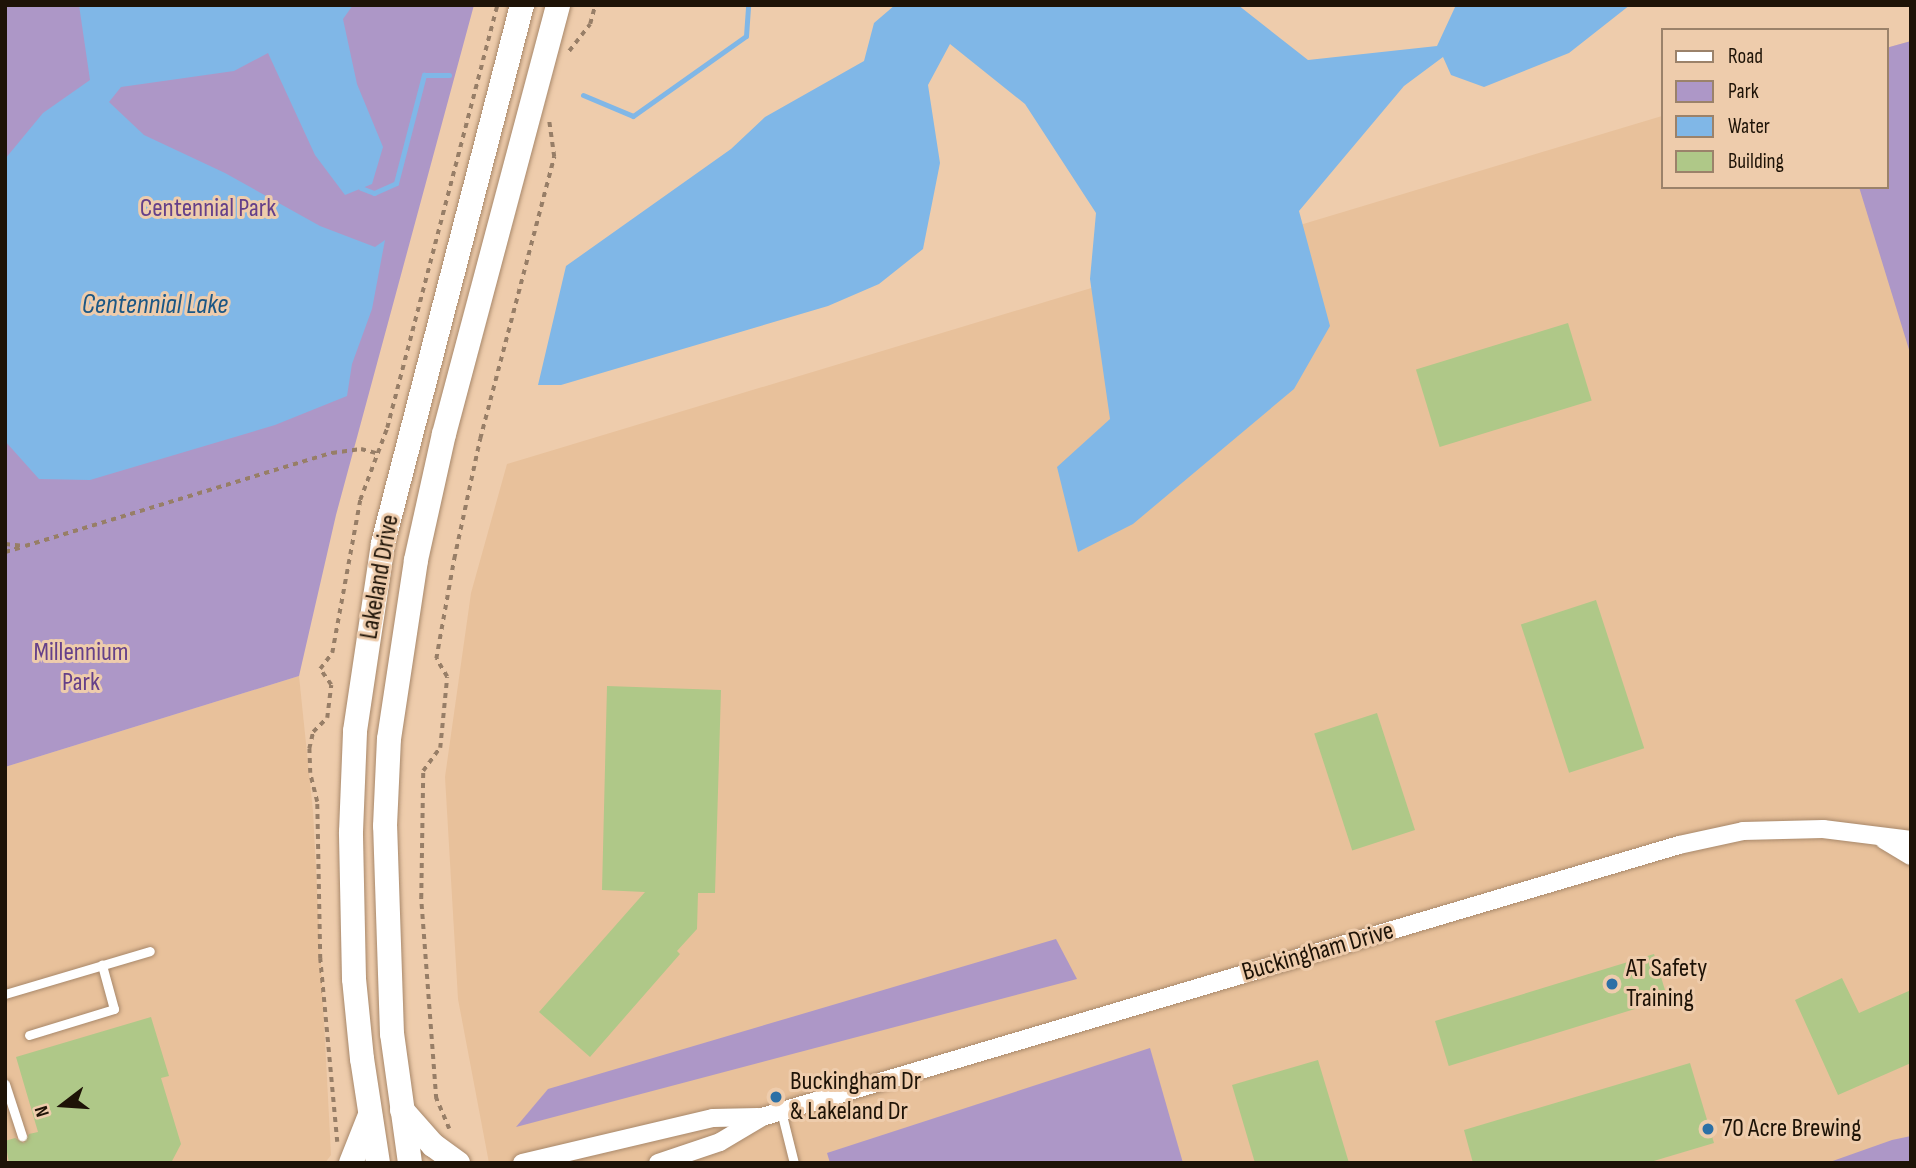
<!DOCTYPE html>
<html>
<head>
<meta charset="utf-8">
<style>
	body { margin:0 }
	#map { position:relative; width:1916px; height:1168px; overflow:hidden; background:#eeccac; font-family:"Sofia Sans Condensed",sans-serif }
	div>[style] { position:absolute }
	.built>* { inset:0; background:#e8c19b }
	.green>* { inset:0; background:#ad97c7 }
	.water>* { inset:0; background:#80b7e7 }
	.stream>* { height:5px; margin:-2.5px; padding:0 2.5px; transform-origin:2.5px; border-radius:2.5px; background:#80b7e7 }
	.building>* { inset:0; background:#afc888; transform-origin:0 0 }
	.path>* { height:3.5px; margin-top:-1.75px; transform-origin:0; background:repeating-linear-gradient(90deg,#977e67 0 5px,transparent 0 10px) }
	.roads { filter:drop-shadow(0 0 2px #a8886a) drop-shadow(0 0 2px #a8886a) }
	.lane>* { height:9px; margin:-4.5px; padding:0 4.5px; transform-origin:4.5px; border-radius:4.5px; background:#fff }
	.street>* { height:18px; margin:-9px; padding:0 9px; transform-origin:9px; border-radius:9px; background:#fff }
	.secondary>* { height:24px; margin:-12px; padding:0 12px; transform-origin:12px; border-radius:12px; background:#fff }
	.dots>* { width:19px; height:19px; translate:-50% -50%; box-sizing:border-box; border:4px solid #eeccac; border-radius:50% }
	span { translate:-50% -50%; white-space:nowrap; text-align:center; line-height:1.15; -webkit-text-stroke:6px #eeccac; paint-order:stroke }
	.park-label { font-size:26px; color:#654089 }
	.street-label { font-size:26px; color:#1e1307 }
	.poi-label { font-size:26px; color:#1e1307 }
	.left { translate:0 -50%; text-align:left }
	.water-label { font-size:28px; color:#1b5785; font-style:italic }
	.frame { position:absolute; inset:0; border:7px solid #1e1307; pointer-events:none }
	.legend { position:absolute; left:1661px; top:28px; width:228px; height:161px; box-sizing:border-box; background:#eeccac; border:2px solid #9b826a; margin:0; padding:9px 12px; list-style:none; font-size:21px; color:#1e1307 }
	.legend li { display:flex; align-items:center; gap:14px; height:35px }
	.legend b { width:35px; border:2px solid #9b826a }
	.north { position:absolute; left:28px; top:1070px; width:70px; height:70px; -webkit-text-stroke:5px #eeccac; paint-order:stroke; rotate:253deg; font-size:19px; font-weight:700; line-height:28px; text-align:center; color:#1e1307 }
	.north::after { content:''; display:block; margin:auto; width:24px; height:32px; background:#1e1307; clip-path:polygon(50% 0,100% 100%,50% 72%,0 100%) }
</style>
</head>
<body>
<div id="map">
	<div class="built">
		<i style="clip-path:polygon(1911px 41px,1911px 1163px,489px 1163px,458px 999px,445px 777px,471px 593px,507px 464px,1662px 116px,1662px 187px,1886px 187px,1886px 48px)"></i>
		<i style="clip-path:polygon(299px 676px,313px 811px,331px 1155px,325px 1163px,5px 1163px,5px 767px)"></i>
	</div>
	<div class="green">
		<i style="clip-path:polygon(5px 5px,474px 5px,336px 515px,299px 676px,5px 767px)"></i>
		<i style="clip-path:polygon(1911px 41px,1911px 356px,1859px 187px,1886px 187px,1886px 48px)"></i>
		<i style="clip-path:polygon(1056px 939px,1077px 979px,516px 1127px,548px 1089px)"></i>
		<i style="clip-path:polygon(1150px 1048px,1183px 1163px,830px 1163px,827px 1153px)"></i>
		<i style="clip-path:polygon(1911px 1136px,1911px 1163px,1827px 1163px,1892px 1140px)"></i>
	</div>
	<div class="water">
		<i style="clip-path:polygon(79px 5px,353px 5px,343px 19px,357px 84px,383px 147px,372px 184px,345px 195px,315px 155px,268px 53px,234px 71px,121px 87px,109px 102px,144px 135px,225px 173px,320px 226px,375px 247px,385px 240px,372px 309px,352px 364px,347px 396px,275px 425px,90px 480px,39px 479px,5px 441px,5px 159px,43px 113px,90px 80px)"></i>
		<i style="clip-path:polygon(895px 5px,1238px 5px,1308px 60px,1437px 46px,1456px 5px,1630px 5px,1569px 53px,1484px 87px,1451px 75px,1443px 57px,1404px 86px,1299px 211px,1330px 326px,1294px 389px,1133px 524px,1078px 552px,1057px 467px,1110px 419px,1090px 279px,1096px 213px,1025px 104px,950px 44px,928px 85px,940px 163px,923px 249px,879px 284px,828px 306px,561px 385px,538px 385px,566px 266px,731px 149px,765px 117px,864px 61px,874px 23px)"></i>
	</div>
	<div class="stream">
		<i style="left:583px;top:95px;width:54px;rotate:22.8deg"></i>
		<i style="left:633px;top:116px;width:138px;rotate:-35.3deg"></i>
		<i style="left:746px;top:36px;width:31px;rotate:-86deg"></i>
		<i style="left:361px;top:188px;width:14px;rotate:21deg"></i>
		<i style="left:374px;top:193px;width:24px;rotate:-24deg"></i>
		<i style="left:396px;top:183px;width:112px;rotate:-75.5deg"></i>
		<i style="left:424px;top:75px;width:25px"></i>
	</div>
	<div class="building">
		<i style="left:1568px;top:323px;width:81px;height:159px;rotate:73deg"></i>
		<i style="left:1596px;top:600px;width:156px;height:79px;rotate:72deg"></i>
		<i style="clip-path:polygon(607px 686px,721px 690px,715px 893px,698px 893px,697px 929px,677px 951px,680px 954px,590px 1057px,539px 1012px,645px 892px,602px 890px)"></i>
		<i style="left:1377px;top:713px;width:123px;height:66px;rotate:72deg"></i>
		<i style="left:1654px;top:954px;width:47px;height:229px;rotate:73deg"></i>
		<i style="clip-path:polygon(1842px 978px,1859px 1013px,1911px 990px,1911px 1063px,1838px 1095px,1795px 1000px)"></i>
		<i style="clip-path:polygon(151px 1017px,169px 1076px,161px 1078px,181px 1144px,171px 1163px,9px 1163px,5px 1141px,15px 1138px,24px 1143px,29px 1134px,38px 1132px,16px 1057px)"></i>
		<i style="clip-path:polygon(1318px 1060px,1349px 1163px,1255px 1163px,1232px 1085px)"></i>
		<i style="clip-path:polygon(1690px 1063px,1714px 1143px,1647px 1163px,1473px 1163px,1464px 1130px)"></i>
	</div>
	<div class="path">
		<i style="left:569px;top:51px;width:34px;rotate:-52deg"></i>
		<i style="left:590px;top:24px;width:20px;rotate:-75deg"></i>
		<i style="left:5px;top:544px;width:20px;rotate:6deg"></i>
		<i style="left:25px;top:546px;width:321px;rotate:-16.9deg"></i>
		<i style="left:332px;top:453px;width:29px;rotate:-8deg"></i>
		<i style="left:361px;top:449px;width:16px;rotate:15deg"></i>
		<i style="left:5px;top:552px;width:19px;rotate:-16deg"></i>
		<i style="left:449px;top:1129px;width:33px;rotate:-113deg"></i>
		<i style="left:436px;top:1099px;width:202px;rotate:-94.3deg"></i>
		<i style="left:421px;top:898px;width:127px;rotate:-89.1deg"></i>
		<i style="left:423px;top:771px;width:29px;rotate:-54deg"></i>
		<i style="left:440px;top:748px;width:71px;rotate:-84.4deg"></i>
		<i style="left:447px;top:677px;width:21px;rotate:-121deg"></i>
		<i style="left:436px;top:659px;width:102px;rotate:-79.8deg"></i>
		<i style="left:454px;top:559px;width:123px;rotate:-77.8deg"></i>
		<i style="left:480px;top:439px;width:292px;rotate:-75.3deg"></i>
		<i style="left:554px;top:157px;width:36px;rotate:-98deg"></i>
		<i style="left:337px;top:1142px;width:184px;rotate:-95.3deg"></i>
		<i style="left:320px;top:959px;width:157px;rotate:-91.1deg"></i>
		<i style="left:317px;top:802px;width:30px;rotate:-104deg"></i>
		<i style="left:310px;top:773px;width:24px;rotate:-92deg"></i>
		<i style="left:309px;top:749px;width:17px;rotate:-77deg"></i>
		<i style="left:313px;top:732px;width:20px;rotate:-45deg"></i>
		<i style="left:327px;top:718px;width:33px;rotate:-83deg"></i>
		<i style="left:331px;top:685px;width:19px;rotate:-125deg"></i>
		<i style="left:320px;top:669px;width:20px;rotate:-53deg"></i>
		<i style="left:332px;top:653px;width:156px;rotate:-79.6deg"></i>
		<i style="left:360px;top:500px;width:77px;rotate:-69.4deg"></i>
		<i style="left:387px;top:428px;width:437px;rotate:-75.4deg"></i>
	</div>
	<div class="roads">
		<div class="lane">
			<i style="left:5px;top:994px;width:151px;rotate:-16.5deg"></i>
			<i style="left:29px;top:1035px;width:89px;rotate:-17deg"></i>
			<i style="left:114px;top:1009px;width:46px;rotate:-105.3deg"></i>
			<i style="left:5px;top:1084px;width:55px;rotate:71.9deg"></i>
			<i style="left:781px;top:1111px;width:54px;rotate:76deg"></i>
		</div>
		<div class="street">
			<i style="left:1884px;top:840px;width:31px;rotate:31deg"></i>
			<i style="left:522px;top:1163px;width:196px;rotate:-13.3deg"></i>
			<i style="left:713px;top:1118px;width:45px;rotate:-1.3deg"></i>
			<i style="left:658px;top:1163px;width:65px;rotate:-18.7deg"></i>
			<i style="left:720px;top:1142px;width:49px;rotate:-30.8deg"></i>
			<i style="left:762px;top:1117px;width:956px;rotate:-16.52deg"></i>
			<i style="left:1679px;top:845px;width:66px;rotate:-12.3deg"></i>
			<i style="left:1743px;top:831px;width:80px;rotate:-1.4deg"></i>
			<i style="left:1823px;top:829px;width:89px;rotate:7.1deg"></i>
		</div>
		<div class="secondary">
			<i style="left:402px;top:1110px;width:47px;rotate:48.5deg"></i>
			<i style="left:433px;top:1145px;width:31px;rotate:36deg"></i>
			<i style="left:351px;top:1163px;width:52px;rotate:-68.4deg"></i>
			<i style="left:378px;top:1163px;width:105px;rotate:-98.7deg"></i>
			<i style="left:362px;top:1059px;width:80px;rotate:-95.7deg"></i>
			<i style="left:354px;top:979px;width:147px;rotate:-91.2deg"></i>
			<i style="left:351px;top:832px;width:101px;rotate:-87.7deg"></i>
			<i style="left:355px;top:731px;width:190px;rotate:-81.5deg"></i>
			<i style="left:383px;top:543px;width:556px;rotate:-75.51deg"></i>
			<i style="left:410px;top:1163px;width:130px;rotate:-97.9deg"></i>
			<i style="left:392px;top:1034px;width:208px;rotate:-91.9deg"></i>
			<i style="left:385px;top:826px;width:87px;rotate:-87.4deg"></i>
			<i style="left:389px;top:739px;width:181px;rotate:-81.4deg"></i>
			<i style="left:416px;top:560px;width:129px;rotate:-77.5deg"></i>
			<i style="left:444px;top:434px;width:444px;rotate:-75.1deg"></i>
		</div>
	</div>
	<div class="dots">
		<i style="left:1612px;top:984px;background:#2c70a6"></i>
		<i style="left:776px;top:1097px;background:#2c70a6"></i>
		<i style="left:1708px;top:1129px;background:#2c70a6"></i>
	</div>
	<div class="park-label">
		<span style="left:208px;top:209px">Centennial Park</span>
		<span style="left:81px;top:668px">Millennium<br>Park</span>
	</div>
	<div class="street-label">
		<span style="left:380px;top:577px;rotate:-80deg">Lakeland Drive</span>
		<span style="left:1318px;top:952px;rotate:-16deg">Buckingham Drive</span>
	</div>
	<div class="poi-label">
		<span class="left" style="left:1626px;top:984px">AT Safety<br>Training</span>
		<span class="left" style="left:790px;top:1097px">Buckingham Dr<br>&amp; Lakeland Dr</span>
		<span class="left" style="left:1722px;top:1129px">70 Acre Brewing</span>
	</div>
	<div class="water-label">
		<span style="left:155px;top:305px">Centennial Lake</span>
	</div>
	<div class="frame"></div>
	<ul class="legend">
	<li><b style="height:9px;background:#fff"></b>Road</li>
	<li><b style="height:19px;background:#ad97c7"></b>Park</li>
	<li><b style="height:19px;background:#80b7e7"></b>Water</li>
	<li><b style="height:19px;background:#afc888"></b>Building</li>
	</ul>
	<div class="north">N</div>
</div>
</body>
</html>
